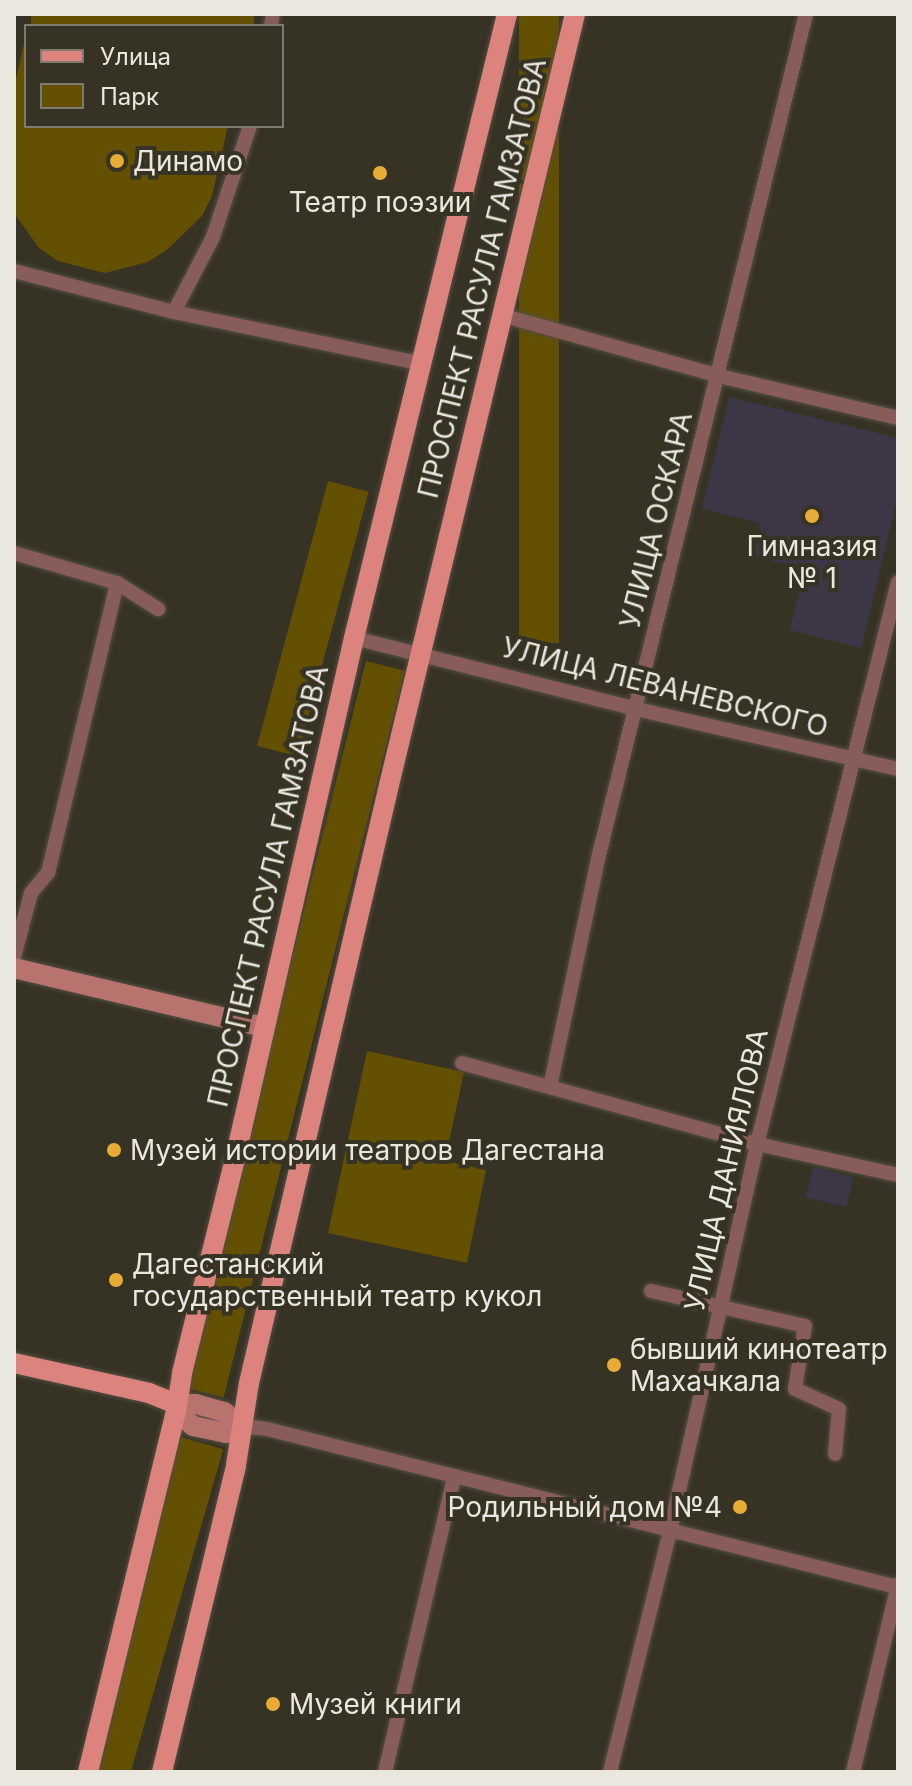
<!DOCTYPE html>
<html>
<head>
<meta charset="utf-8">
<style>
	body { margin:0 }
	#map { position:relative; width:912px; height:1786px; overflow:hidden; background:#363224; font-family:Inter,sans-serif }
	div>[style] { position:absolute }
	.education>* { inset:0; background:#3d3646; transform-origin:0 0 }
	.green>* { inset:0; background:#635003; transform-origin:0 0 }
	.roads { filter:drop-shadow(0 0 2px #534f42) drop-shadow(0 0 2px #534f42) }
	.street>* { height:14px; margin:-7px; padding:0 7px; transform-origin:7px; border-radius:7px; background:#885c59 }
	.secondary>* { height:20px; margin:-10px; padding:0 10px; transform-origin:10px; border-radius:10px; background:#b8736e }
	.primary>* { height:20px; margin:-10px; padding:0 10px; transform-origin:10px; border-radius:10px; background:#dc837e }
	.dots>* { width:22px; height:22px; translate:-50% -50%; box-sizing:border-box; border:4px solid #363224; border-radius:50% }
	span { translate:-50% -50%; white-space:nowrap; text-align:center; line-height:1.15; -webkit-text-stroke:8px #363224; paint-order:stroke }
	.poi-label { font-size:28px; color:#e9e7de }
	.left { translate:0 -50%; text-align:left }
	.right { translate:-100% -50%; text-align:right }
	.street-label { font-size:28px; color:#e9e7de }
	.frame { position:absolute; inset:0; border:16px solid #e9e7de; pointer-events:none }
	.legend { position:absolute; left:24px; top:24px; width:260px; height:104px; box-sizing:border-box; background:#363224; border:2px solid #7e7a6e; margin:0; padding:10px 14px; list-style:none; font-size:24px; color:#e9e7de }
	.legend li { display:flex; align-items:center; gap:16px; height:40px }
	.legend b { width:40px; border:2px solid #7e7a6e }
</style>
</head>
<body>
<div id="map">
	<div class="education">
		<i style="clip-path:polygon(729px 397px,898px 438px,898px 496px,861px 648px,790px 630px,805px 569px,753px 556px,760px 523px,702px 509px)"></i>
		<i style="left:813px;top:1167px;width:42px;height:31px;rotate:14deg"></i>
	</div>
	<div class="green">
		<i style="left:31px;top:14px;width:223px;height:12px"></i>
		<i style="left:519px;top:14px;width:40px;height:629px"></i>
		<i style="clip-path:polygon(26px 35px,26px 126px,228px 126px,212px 196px,202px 216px,168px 249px,148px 262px,105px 273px,58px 261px,39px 248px,14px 213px,14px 88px)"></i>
		<i style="left:328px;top:481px;width:42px;height:274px;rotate:15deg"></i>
		<i style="left:366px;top:661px;width:40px;height:749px;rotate:14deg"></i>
		<i style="clip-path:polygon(367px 1051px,464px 1072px,445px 1161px,486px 1170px,467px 1263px,328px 1233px)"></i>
		<i style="left:181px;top:1437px;width:44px;height:345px;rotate:16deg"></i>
	</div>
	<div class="roads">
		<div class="street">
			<i style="left:271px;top:26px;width:12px;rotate:-81deg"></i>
			<i style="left:14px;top:271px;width:165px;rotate:14.4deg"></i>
			<i style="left:174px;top:312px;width:254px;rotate:11.8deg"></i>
			<i style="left:174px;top:312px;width:85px;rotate:-62.5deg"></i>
			<i style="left:213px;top:237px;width:117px;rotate:-71.6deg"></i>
			<i style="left:501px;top:315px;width:226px;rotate:15.6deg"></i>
			<i style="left:719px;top:376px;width:184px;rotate:13.2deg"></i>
			<i style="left:14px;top:553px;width:107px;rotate:16.2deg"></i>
			<i style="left:117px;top:583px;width:49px;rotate:32.4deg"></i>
			<i style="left:354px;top:638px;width:291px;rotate:14.1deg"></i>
			<i style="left:636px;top:709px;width:269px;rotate:12.9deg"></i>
			<i style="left:14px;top:957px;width:66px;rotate:-75.1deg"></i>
			<i style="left:31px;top:893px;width:26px;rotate:-50deg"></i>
			<i style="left:48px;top:873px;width:298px;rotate:-76.6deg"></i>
			<i style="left:462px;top:1063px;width:306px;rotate:15.4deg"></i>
			<i style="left:757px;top:1144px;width:144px;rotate:12.4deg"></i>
			<i style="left:550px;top:1087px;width:237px;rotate:-78.1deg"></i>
			<i style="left:599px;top:855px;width:866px;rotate:-76.17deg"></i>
			<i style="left:651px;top:1291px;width:158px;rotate:12.8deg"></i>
			<i style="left:805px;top:1326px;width:64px;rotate:99deg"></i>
			<i style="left:795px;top:1389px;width:48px;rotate:24.4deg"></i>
			<i style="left:839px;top:1409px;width:45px;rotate:95.1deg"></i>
			<i style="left:242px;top:1426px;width:25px;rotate:7deg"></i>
			<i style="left:267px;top:1429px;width:650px;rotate:14.08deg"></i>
			<i style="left:385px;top:1772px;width:303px;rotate:-76.8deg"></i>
			<i style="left:610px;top:1772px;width:248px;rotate:-76deg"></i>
			<i style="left:670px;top:1531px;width:397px;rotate:-77.3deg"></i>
			<i style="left:757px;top:1144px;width:579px;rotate:-75.92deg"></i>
			<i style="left:853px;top:1772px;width:193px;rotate:-76.5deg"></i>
		</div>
		<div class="secondary">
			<i style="left:14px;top:968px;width:257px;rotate:13.3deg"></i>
			<i style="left:176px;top:1404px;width:20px"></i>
			<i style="left:196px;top:1404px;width:29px;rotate:16deg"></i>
			<i style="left:224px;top:1412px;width:23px;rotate:38deg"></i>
			<i style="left:176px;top:1412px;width:22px;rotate:39deg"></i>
			<i style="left:193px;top:1426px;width:34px;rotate:12deg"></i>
			<i style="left:226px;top:1433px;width:17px;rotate:-24deg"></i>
		</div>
		<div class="primary">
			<i style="left:14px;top:1363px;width:138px;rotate:12.5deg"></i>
			<i style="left:149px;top:1393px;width:29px;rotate:22deg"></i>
			<i style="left:88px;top:1772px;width:371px;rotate:-76.3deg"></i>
			<i style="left:176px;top:1412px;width:39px;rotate:-81deg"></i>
			<i style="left:182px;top:1373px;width:230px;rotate:-76.1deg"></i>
			<i style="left:237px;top:1150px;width:525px;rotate:-77.13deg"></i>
			<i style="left:354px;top:638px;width:642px;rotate:-76.22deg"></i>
			<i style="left:162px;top:1772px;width:316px;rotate:-76.4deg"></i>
			<i style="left:236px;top:1465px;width:83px;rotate:-81deg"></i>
			<i style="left:249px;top:1383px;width:614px;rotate:-76.82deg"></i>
			<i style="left:389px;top:785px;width:793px;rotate:-76.44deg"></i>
		</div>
	</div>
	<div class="dots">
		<i style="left:117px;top:161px;background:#e6ac36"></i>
		<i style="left:380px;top:173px;background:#e6ac36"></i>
		<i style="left:812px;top:516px;background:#e6ac36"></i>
		<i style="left:114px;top:1150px;background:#e6ac36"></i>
		<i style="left:116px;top:1280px;background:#e6ac36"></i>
		<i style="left:614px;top:1365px;background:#e6ac36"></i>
		<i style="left:740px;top:1507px;background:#e6ac36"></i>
		<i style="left:273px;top:1704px;background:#e6ac36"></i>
	</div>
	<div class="poi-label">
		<span class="left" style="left:133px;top:161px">Динамо</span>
		<span style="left:380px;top:202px">Театр поэзии</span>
		<span style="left:812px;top:562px">Гимназия<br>№ 1</span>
		<span class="left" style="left:130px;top:1150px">Музей истории театров Дагестана</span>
		<span class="left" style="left:132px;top:1280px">Дагестанский<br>государственный театр кукол</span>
		<span class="left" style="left:630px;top:1365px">бывший кинотеатр<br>Махачкала</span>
		<span class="right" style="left:722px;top:1507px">Родильный дом №4</span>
		<span class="left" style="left:289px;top:1704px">Музей книги</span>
	</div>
	<div class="street-label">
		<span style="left:482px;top:278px;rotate:-76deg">ПРОСПЕКТ РАСУЛА ГАМЗАТОВА</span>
		<span style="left:656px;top:520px;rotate:-76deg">УЛИЦА ОСКАРА</span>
		<span style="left:665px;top:687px;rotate:14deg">УЛИЦА ЛЕВАНЕВСКОГО</span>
		<span style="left:268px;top:886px;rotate:-77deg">ПРОСПЕКТ РАСУЛА ГАМЗАТОВА</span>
		<span style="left:726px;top:1170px;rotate:-77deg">УЛИЦА ДАНИЯЛОВА</span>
	</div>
	<div class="frame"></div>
	<ul class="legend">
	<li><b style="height:10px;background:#dc837e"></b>Улица</li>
	<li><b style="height:22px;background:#635003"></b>Парк</li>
	</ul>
</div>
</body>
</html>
